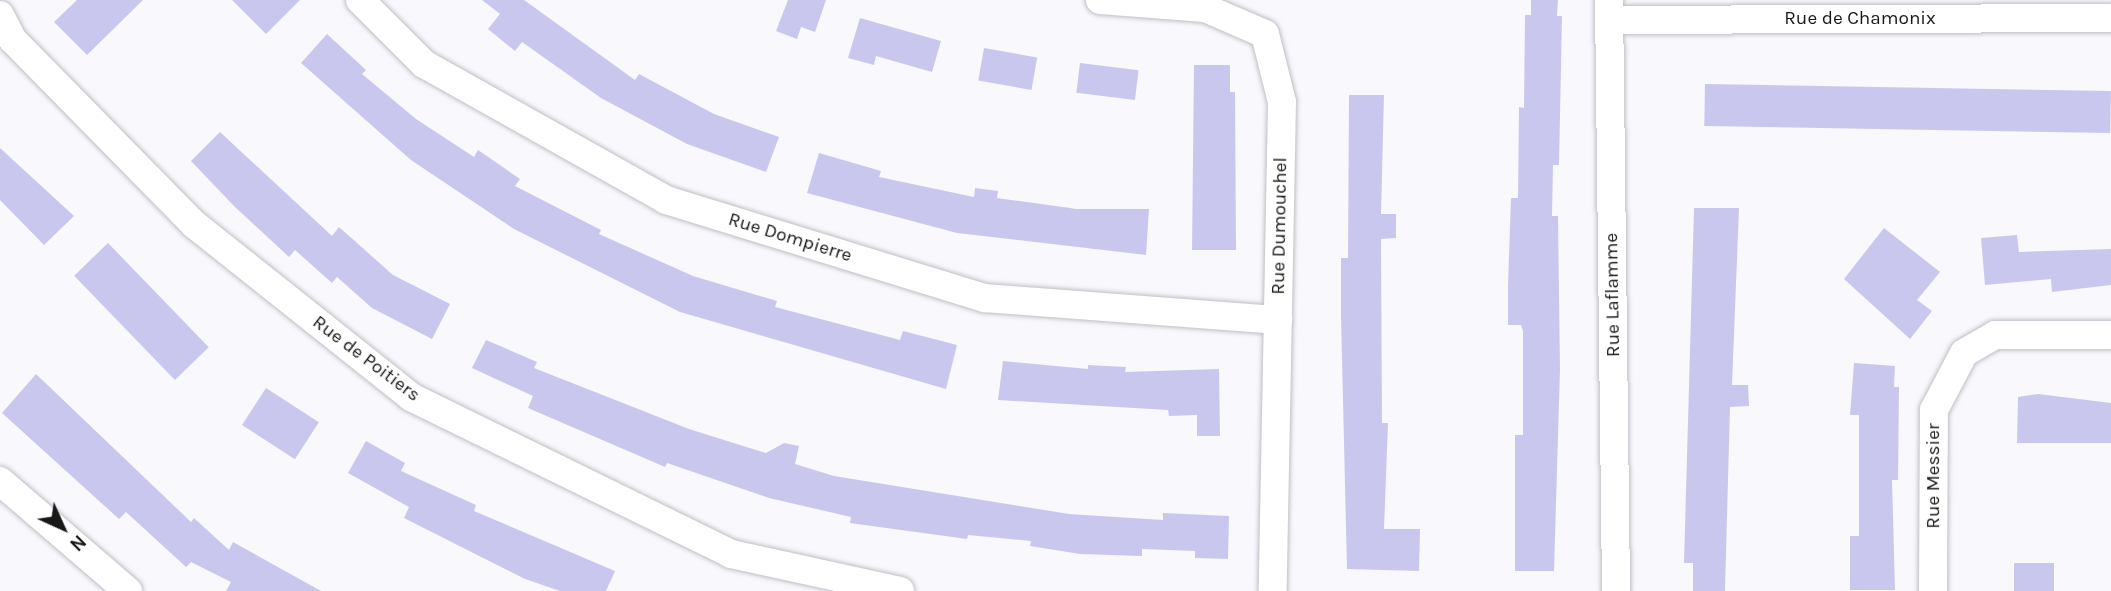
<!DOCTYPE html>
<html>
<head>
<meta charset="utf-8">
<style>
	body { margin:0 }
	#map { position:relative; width:2111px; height:591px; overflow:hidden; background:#f8f8fd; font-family:Karla,sans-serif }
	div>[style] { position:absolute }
	.building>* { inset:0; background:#cac7ef; transform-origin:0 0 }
	.roads { filter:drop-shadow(0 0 2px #bfbfc4) drop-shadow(0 0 2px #bfbfc4) }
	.street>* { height:28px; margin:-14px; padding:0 14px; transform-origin:14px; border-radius:14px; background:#fff }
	span { translate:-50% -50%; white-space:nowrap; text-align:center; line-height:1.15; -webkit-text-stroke:7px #fff; paint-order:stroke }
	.street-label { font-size:19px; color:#181819 }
	.north { position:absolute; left:28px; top:493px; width:70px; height:70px; -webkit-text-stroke:5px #fff; paint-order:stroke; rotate:135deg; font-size:19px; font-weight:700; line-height:28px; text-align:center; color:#181819 }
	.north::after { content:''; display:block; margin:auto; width:24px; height:32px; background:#181819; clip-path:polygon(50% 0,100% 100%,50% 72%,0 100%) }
</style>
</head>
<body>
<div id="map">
	<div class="building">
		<i style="clip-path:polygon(77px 0,143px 0,87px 55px,54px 22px)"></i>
		<i style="clip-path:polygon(232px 0,300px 0,266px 34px)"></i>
		<i style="clip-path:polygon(482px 0,524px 0,635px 80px,639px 74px,714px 114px,779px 137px,766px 172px,687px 144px,601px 98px,522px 42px,515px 51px,488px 29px,500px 14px)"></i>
		<i style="clip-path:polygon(788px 0,826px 0,815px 32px,801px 27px,797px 39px,776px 31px)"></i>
		<i style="clip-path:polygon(1531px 0,1558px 0,1557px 16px,1562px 16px,1559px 165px,1553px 165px,1552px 216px,1558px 216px,1560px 369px,1554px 571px,1515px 571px,1515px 435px,1523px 435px,1523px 331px,1521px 325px,1508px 325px,1508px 285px,1511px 198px,1518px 198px,1519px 107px,1524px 108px,1525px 15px,1531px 15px)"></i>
		<i style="clip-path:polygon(860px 18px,941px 41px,932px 72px,876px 56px,874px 65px,848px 58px)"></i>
		<i style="clip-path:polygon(327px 34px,366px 70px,362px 74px,416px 119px,474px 157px,478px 150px,520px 179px,515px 186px,601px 230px,599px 234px,693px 276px,777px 301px,775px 307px,900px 340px,903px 331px,957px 345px,946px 389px,680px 312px,514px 229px,411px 160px,301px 63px)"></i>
		<i style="left:984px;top:48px;width:54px;height:33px;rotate:10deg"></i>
		<i style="left:1080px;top:63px;width:59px;height:30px;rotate:7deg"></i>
		<i style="clip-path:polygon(1194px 65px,1230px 65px,1230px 92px,1235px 92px,1236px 250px,1192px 250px)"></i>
		<i style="left:1705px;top:84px;width:406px;height:42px;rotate:1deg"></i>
		<i style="clip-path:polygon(1349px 95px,1384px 95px,1381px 214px,1396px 214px,1396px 238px,1381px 239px,1382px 423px,1388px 423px,1384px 529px,1420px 529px,1419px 571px,1347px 569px,1341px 316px,1341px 258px,1348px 258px)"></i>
		<i style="clip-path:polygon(220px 132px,332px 236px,339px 227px,393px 275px,450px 304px,432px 339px,372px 308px,337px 277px,332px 283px,295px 250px,289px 257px,234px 206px,191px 161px)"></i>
		<i style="clip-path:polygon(0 148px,74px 216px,44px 245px,0 200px)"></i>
		<i style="clip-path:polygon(819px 153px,881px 171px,879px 177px,974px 197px,975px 188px,998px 191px,997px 198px,1077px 209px,1149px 209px,1146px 255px,957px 233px,807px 193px)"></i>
		<i style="clip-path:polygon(1694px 208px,1739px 208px,1732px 385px,1748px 385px,1749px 406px,1730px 407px,1725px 591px,1693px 591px,1693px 563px,1684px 563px)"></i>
		<i style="clip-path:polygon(1884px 228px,1940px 272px,1917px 300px,1932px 311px,1910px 339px,1844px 279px)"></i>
		<i style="clip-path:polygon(2017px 235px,2019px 252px,2111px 249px,2111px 285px,2052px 292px,2051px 279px,1985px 285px,1981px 238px)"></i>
		<i style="left:108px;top:243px;width:145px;height:47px;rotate:46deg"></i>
		<i style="clip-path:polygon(486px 340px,537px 362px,534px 368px,689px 429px,766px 453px,784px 443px,799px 446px,795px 464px,834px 476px,1069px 514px,1163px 520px,1163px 513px,1229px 516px,1228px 559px,1195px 558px,1195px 551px,1142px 549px,1142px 556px,1080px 554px,1030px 546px,1031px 541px,968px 535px,967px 539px,850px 523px,851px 517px,769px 498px,667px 463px,665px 467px,528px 408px,533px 396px,472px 368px)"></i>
		<i style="clip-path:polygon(1003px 361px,1088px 369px,1088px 365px,1126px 367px,1125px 372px,1219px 369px,1220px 436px,1197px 436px,1197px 415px,1169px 416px,1168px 410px,998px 400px)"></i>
		<i style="clip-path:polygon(1854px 363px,1895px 366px,1894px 387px,1899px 387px,1898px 480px,1892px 480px,1895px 590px,1850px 590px,1850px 536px,1859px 536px,1859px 415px,1850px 415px)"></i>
		<i style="clip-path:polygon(36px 374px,191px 522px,194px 518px,229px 550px,233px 542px,321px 591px,226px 591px,231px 582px,191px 562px,186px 567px,126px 512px,119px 519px,2px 413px)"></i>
		<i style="left:266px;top:388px;width:63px;height:44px;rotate:33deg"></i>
		<i style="clip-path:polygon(2038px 394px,2111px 403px,2111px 443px,2017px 443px,2018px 397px)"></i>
		<i style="clip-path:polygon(366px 441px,405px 463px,401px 471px,476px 505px,474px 511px,615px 571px,606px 591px,560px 591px,525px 579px,404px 518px,409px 507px,348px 473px)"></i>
		<i style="left:2014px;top:563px;width:40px;height:28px"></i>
	</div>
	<div class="roads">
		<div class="street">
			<i style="left:360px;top:0;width:91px;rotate:45deg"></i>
			<i style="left:424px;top:64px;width:278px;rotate:29.3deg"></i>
			<i style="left:666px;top:200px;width:334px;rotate:17.1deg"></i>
			<i style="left:985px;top:298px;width:294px;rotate:4.3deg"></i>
			<i style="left:1100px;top:0;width:105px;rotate:4.4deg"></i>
			<i style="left:1205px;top:8px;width:65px;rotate:23.4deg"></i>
			<i style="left:1265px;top:34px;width:70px;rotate:76deg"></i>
			<i style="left:1282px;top:102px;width:489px;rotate:91.1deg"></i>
			<i style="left:1609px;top:0;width:591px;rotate:89.32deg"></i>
			<i style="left:0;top:15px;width:28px;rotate:63deg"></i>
			<i style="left:13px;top:40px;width:260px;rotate:45.5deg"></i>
			<i style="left:195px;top:225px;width:276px;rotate:38.5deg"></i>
			<i style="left:411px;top:397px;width:356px;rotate:26.1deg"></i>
			<i style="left:731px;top:554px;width:173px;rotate:12.3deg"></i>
			<i style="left:1609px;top:20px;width:502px;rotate:-0.23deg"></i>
			<i style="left:0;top:481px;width:169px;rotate:40.7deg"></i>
			<i style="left:1933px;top:591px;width:181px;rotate:-89.7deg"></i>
			<i style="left:1934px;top:410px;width:64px;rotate:-62.2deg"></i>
			<i style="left:1964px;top:353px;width:36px;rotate:-30deg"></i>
			<i style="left:1995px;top:335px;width:116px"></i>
		</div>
	</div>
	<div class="street-label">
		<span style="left:1860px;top:19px">Rue de Chamonix</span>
		<span style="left:1280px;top:226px;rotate:-89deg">Rue Dumouchel</span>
		<span style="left:790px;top:238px;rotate:17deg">Rue Dompierre</span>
		<span style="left:1613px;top:295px;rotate:-91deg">Rue Laflamme</span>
		<span style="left:366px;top:359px;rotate:37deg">Rue de Poitiers</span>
		<span style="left:1934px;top:476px;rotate:-90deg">Rue Messier</span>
	</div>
	<div class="north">N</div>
</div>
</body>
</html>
